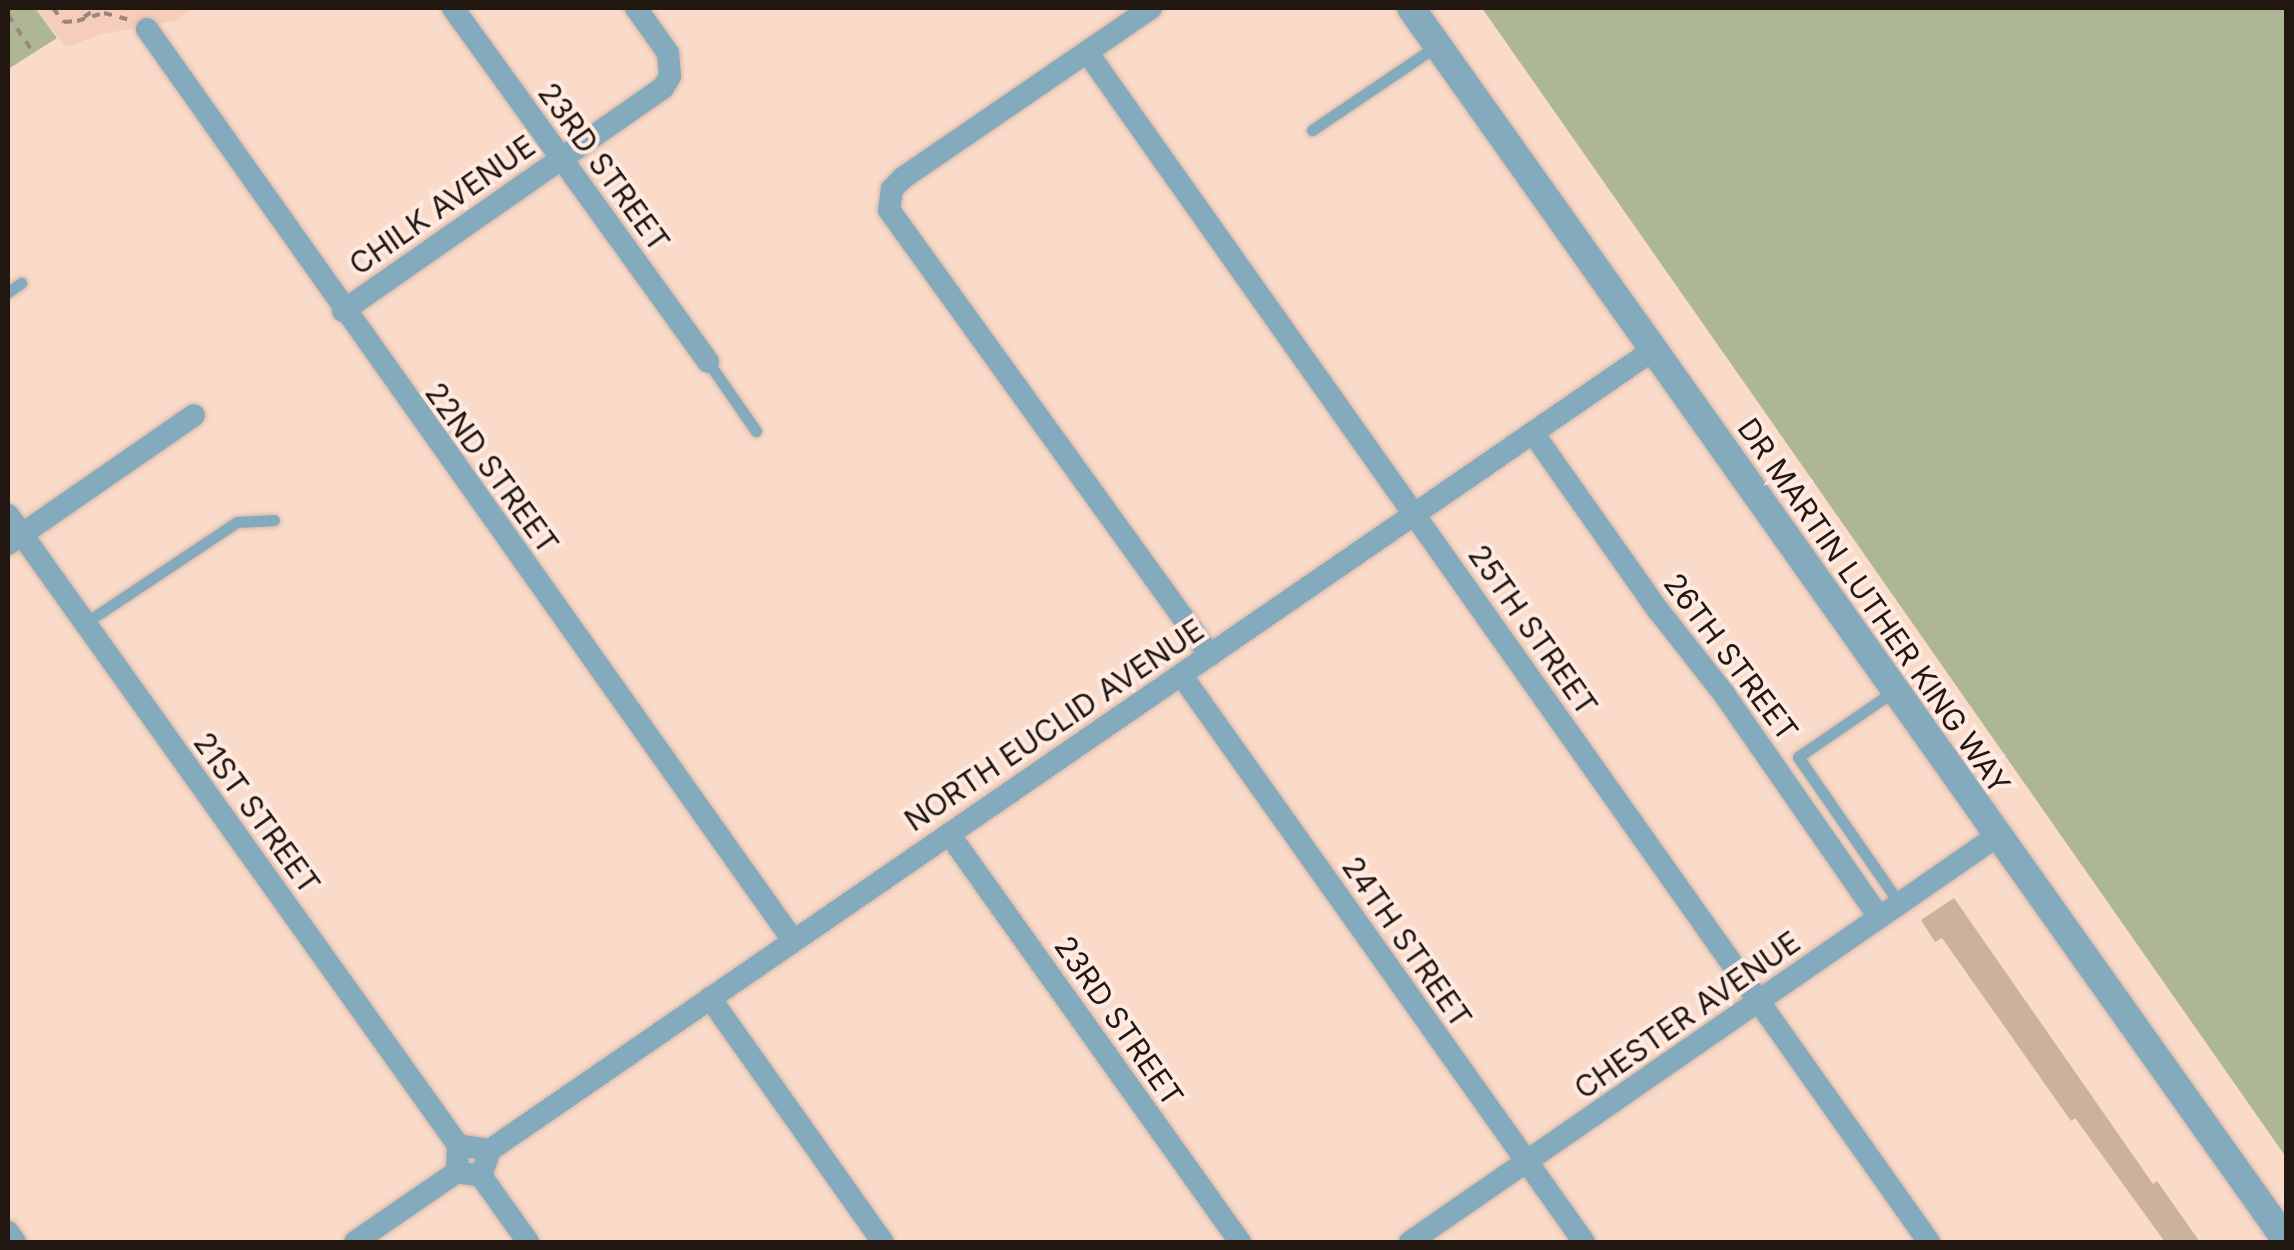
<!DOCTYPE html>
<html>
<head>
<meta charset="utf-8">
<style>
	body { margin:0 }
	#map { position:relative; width:2294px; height:1250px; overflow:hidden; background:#fadac9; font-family:Inter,sans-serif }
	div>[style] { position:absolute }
	.built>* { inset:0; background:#f5cdba }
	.green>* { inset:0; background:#adb795 }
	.building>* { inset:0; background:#cbb39b }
	.path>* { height:4px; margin-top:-2px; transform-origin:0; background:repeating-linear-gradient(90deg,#9c8579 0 8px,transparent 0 16px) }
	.roads { filter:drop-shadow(0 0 2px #d3b7a8) drop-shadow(0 0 2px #d3b7a8) }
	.service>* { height:11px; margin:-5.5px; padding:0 5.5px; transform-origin:5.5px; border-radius:5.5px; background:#83aabd }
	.minor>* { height:22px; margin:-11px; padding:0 11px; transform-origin:11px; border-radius:11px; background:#83aabd }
	.tertiary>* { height:28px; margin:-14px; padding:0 14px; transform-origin:14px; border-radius:14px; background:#83aabd }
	span { translate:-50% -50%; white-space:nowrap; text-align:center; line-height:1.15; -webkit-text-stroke:8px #feeae0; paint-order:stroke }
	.street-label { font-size:30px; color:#211610 }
	.frame { position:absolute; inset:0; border:10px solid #211610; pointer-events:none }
</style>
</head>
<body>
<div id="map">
	<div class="built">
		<i style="clip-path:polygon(35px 8px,193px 8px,175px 21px,102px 34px,66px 47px)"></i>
	</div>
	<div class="green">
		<i style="clip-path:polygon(8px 8px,35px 8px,57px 38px,10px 68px)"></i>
		<i style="clip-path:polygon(1482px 8px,2286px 8px,2286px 1157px)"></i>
	</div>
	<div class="building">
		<i style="clip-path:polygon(1954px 898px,2153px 1184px,2157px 1181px,2200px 1242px,2165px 1242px,2075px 1118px,2071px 1121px,1942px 938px,1935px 942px,1921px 920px)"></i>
	</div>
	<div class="path">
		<i style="left:53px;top:8px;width:18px;rotate:52deg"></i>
		<i style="left:64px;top:22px;width:12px;rotate:-5deg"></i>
		<i style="left:8px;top:15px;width:45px;rotate:56deg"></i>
		<i style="left:84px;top:17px;width:16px;rotate:-35deg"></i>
		<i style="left:77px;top:21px;width:28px;rotate:-17deg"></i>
		<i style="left:104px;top:13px;width:27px;rotate:15deg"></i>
	</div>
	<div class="roads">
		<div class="service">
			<i style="left:1312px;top:130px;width:152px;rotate:-34deg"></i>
			<i style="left:8px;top:292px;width:16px;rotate:-35deg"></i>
			<i style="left:708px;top:362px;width:84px;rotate:55.2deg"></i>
			<i style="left:85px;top:623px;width:182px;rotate:-33.6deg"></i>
			<i style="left:237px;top:522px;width:37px;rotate:-3deg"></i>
			<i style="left:1894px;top:691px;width:116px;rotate:145.5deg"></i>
			<i style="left:1798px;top:757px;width:178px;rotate:55.3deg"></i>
		</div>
		<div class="minor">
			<i style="left:453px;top:8px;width:436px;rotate:54.2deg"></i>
			<i style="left:1151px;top:8px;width:301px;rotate:145.6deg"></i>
			<i style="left:903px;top:178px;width:16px;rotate:135deg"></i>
			<i style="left:892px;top:189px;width:21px;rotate:98deg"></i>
			<i style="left:889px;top:210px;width:549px;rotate:54.2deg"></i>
			<i style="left:147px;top:29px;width:1115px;rotate:54.67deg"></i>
			<i style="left:1087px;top:52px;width:1458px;rotate:54.72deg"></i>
			<i style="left:343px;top:311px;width:390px;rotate:-34.9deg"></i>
			<i style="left:663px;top:88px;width:14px;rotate:-60deg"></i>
			<i style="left:670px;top:76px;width:23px;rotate:-95deg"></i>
			<i style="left:668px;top:53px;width:55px;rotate:-125.4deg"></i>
			<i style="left:1533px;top:433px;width:217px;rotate:54.8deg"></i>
			<i style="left:1658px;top:610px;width:107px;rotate:51.8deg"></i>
			<i style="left:1724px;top:694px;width:272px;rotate:55.2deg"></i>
			<i style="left:8px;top:515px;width:774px;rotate:54.46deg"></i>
			<i style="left:8px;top:544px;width:226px;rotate:-34.7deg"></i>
			<i style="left:1182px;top:676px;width:694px;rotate:54.62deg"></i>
			<i style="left:949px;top:834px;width:501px;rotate:54.5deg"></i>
			<i style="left:710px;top:998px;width:299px;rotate:54.7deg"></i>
			<i style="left:458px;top:1145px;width:32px;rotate:9deg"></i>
			<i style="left:490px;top:1150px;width:28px;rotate:109deg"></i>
			<i style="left:481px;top:1176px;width:24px;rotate:-171deg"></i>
			<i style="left:457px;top:1172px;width:27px;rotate:-88deg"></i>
			<i style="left:490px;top:1150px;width:1412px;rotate:-34.52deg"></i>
			<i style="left:481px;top:1176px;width:81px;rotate:54.5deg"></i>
			<i style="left:8px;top:1232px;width:12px;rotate:55deg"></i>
			<i style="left:355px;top:1242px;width:124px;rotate:-34.5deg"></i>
			<i style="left:1410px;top:1242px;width:714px;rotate:-34.67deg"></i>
		</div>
		<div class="tertiary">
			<i style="left:1411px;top:8px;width:1511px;rotate:54.62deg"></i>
		</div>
	</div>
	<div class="street-label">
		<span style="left:604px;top:167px;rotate:54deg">23RD STREET</span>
		<span style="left:442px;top:205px;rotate:-35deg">CHILK AVENUE</span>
		<span style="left:492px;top:468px;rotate:54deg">22ND STREET</span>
		<span style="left:1874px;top:606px;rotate:55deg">DR MARTIN LUTHER KING WAY</span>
		<span style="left:1533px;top:630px;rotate:55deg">25TH STREET</span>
		<span style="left:1731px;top:657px;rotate:53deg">26TH STREET</span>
		<span style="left:1054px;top:725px;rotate:-34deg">NORTH EUCLID AVENUE</span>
		<span style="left:257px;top:813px;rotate:54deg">21ST STREET</span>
		<span style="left:1407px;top:942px;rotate:55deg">24TH STREET</span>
		<span style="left:1687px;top:1015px;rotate:-35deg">CHESTER AVENUE</span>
		<span style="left:1119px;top:1021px;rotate:55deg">23RD STREET</span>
	</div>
	<div class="frame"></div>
</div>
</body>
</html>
